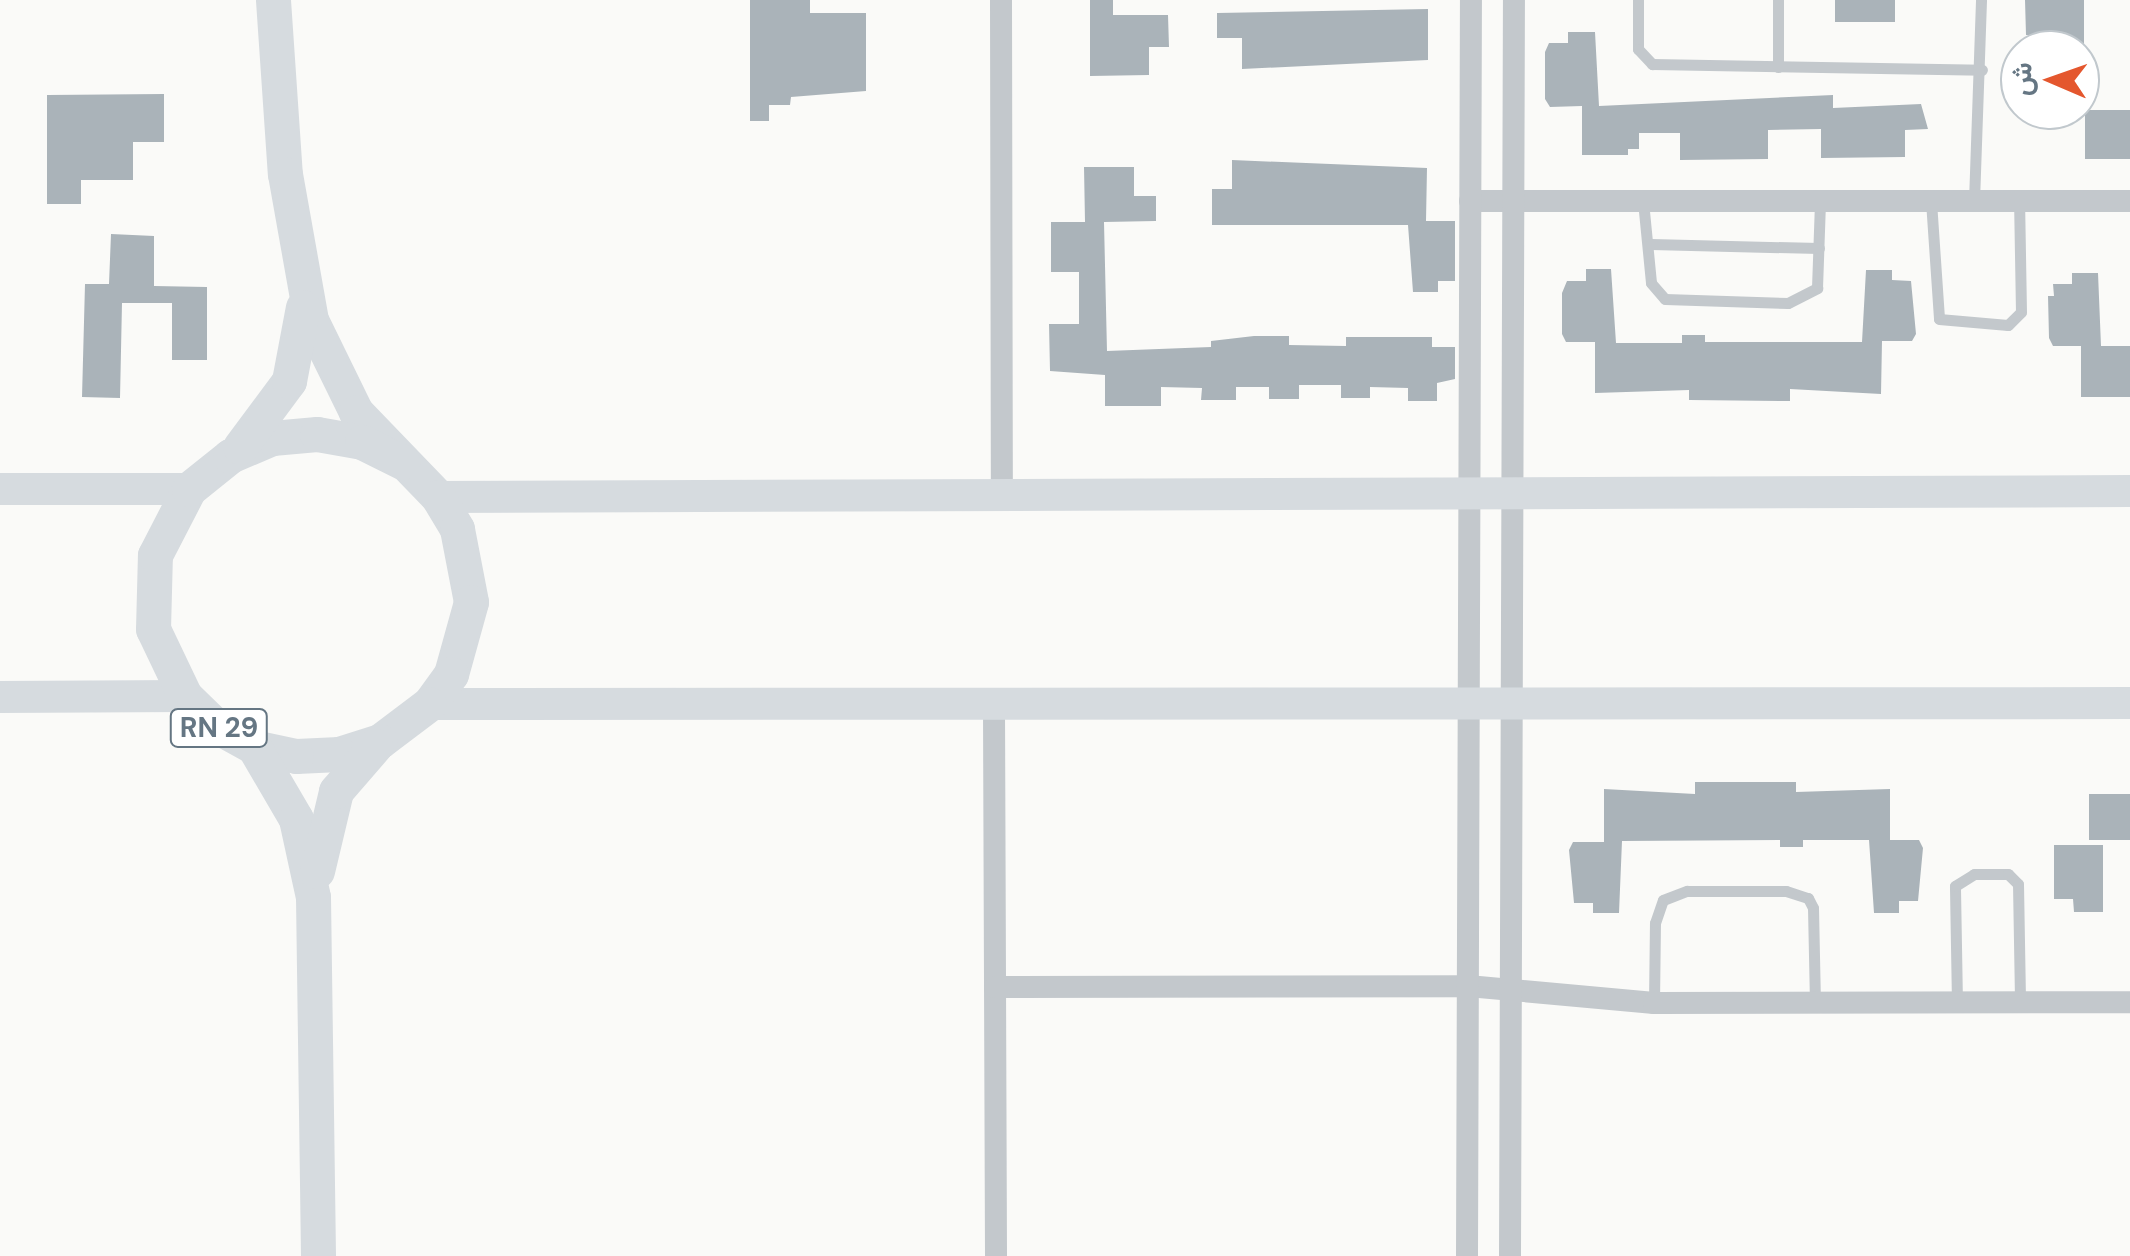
<!DOCTYPE html>
<html>
<head>
<meta charset="utf-8">
<style>
	body { margin:0 }
	#map { position:relative; width:2130px; height:1256px; overflow:hidden; background:#fafaf8; font-family:"DM Sans",Vazirmatn,sans-serif }
	div>[style] { position:absolute }
	.building>* { inset:0; background:#aab3b9; transform-origin:0 0 }
	.service>* { height:11px; margin:-5.5px; padding:0 5.5px; transform-origin:5.5px; border-radius:5.5px; background:#c3c8cc }
	.minor>* { height:22px; margin:-11px; padding:0 11px; transform-origin:11px; border-radius:11px; background:#c3c8cc }
	.secondary>* { height:32px; margin:-16px; padding:0 16px; transform-origin:16px; border-radius:16px; background:#d6dbdf }
	.primary>* { height:35px; margin:-17.5px; padding:0 17.5px; transform-origin:17.5px; border-radius:17.5px; background:#d6dbdf }
	span { translate:-50% -50%; white-space:nowrap; text-align:center; line-height:1.15; -webkit-text-stroke:10px #fff; paint-order:stroke }
	.shield-label span { padding:2px 8px; background:#fff; border:2px solid; border-radius:8px; -webkit-text-stroke-width:0 }
	.shield-label { font-size:28px; color:#657683; font-weight:700 }
	.north { position:absolute; left:2000px; top:30px; width:100px; height:100px; box-sizing:border-box; background:#fff; border:2px solid #c1c8cd; border-radius:50%; rotate:272deg; font-size:28px; font-weight:700; line-height:40px; text-align:center; color:#657683 }
	.north::after { content:''; display:block; margin:auto; width:35px; height:45px; background:#e4572e; clip-path:polygon(50% 0,100% 100%,50% 72%,0 100%) }
</style>
</head>
<body>
<div id="map">
	<div class="building">
		<i style="clip-path:polygon(750px 0,810px 0,810px 13px,866px 13px,866px 91px,791px 97px,790px 105px,769px 105px,769px 121px,750px 121px)"></i>
		<i style="clip-path:polygon(1090px 0,1113px 0,1113px 15px,1168px 15px,1169px 47px,1149px 47px,1149px 75px,1090px 76px)"></i>
		<i style="left:1835px;top:0;width:60px;height:22px"></i>
		<i style="clip-path:polygon(2025px 0,2084px 0,2084px 50px,2055px 50px,2055px 35px,2026px 35px)"></i>
		<i style="clip-path:polygon(1428px 9px,1428px 60px,1242px 69px,1242px 38px,1217px 38px,1217px 13px)"></i>
		<i style="clip-path:polygon(1568px 32px,1595px 32px,1599px 106px,1833px 95px,1833px 108px,1921px 104px,1928px 129px,1905px 130px,1905px 157px,1821px 158px,1821px 129px,1768px 130px,1768px 159px,1680px 160px,1680px 133px,1639px 133px,1639px 149px,1628px 149px,1628px 155px,1582px 155px,1582px 106px,1550px 107px,1545px 99px,1545px 52px,1549px 43px,1568px 43px)"></i>
		<i style="clip-path:polygon(164px 94px,164px 142px,133px 142px,133px 180px,81px 180px,81px 204px,47px 204px,47px 95px)"></i>
		<i style="left:2085px;top:110px;width:45px;height:49px"></i>
		<i style="clip-path:polygon(1232px 160px,1427px 168px,1426px 221px,1455px 221px,1455px 281px,1438px 281px,1438px 292px,1413px 292px,1408px 225px,1212px 225px,1212px 189px,1232px 189px)"></i>
		<i style="clip-path:polygon(1084px 167px,1134px 167px,1134px 196px,1156px 196px,1156px 221px,1104px 222px,1107px 351px,1211px 347px,1211px 341px,1254px 336px,1289px 336px,1289px 345px,1346px 346px,1346px 337px,1432px 337px,1432px 347px,1455px 347px,1455px 379px,1437px 383px,1437px 401px,1408px 401px,1408px 388px,1370px 387px,1370px 398px,1341px 398px,1341px 385px,1299px 385px,1299px 399px,1269px 399px,1269px 387px,1236px 387px,1236px 400px,1201px 400px,1202px 388px,1161px 387px,1161px 406px,1105px 406px,1105px 375px,1050px 371px,1049px 324px,1079px 324px,1079px 272px,1051px 272px,1051px 222px,1085px 222px)"></i>
		<i style="clip-path:polygon(111px 234px,154px 236px,154px 286px,207px 287px,207px 360px,172px 360px,172px 303px,122px 303px,120px 398px,82px 397px,85px 284px,109px 284px)"></i>
		<i style="clip-path:polygon(1586px 269px,1611px 269px,1616px 343px,1682px 343px,1682px 335px,1705px 335px,1705px 342px,1862px 342px,1866px 270px,1892px 270px,1892px 280px,1911px 281px,1916px 334px,1912px 341px,1882px 341px,1881px 394px,1790px 389px,1790px 401px,1689px 400px,1689px 390px,1595px 393px,1595px 342px,1566px 342px,1562px 334px,1562px 293px,1567px 281px,1586px 281px)"></i>
		<i style="clip-path:polygon(2072px 273px,2098px 273px,2101px 346px,2130px 346px,2130px 397px,2081px 397px,2081px 346px,2053px 346px,2049px 338px,2048px 296px,2054px 296px,2053px 284px,2072px 284px)"></i>
		<i style="clip-path:polygon(1695px 782px,1796px 782px,1796px 792px,1890px 789px,1890px 840px,1919px 840px,1923px 848px,1918px 901px,1899px 901px,1899px 913px,1874px 913px,1869px 840px,1803px 840px,1803px 847px,1780px 847px,1780px 840px,1622px 841px,1619px 913px,1593px 913px,1593px 903px,1574px 903px,1569px 850px,1573px 842px,1604px 842px,1604px 789px,1695px 794px)"></i>
		<i style="left:2089px;top:794px;width:41px;height:46px"></i>
		<i style="clip-path:polygon(2054px 845px,2103px 845px,2103px 912px,2074px 912px,2073px 899px,2054px 899px)"></i>
	</div>
	<div class="service">
		<i style="left:1638px;top:0;width:49px;rotate:90deg"></i>
		<i style="left:1638px;top:49px;width:21px;rotate:47deg"></i>
		<i style="left:1652px;top:64px;width:330px;rotate:1deg"></i>
		<i style="left:1778px;top:0;width:67px;rotate:90deg"></i>
		<i style="left:1643px;top:201px;width:82px;rotate:84.4deg"></i>
		<i style="left:1651px;top:283px;width:21px;rotate:49deg"></i>
		<i style="left:1665px;top:299px;width:123px;rotate:1.9deg"></i>
		<i style="left:1788px;top:303px;width:33px;rotate:-27deg"></i>
		<i style="left:1817px;top:288px;width:87px;rotate:-88deg"></i>
		<i style="left:1931px;top:201px;width:118px;rotate:86.1deg"></i>
		<i style="left:1939px;top:319px;width:69px;rotate:5deg"></i>
		<i style="left:2008px;top:325px;width:18px;rotate:-45deg"></i>
		<i style="left:2021px;top:312px;width:111px;rotate:-91deg"></i>
		<i style="left:1974px;top:201px;width:201px;rotate:-88deg"></i>
		<i style="left:1651px;top:244px;width:168px;rotate:1.4deg"></i>
		<i style="left:1654px;top:1003px;width:80px;rotate:-89.3deg"></i>
		<i style="left:1655px;top:923px;width:24px;rotate:-71deg"></i>
		<i style="left:1663px;top:900px;width:26px;rotate:-21deg"></i>
		<i style="left:1687px;top:891px;width:99px"></i>
		<i style="left:1786px;top:891px;width:23px;rotate:18deg"></i>
		<i style="left:1808px;top:898px;width:11px;rotate:63deg"></i>
		<i style="left:1813px;top:908px;width:95px;rotate:88.8deg"></i>
		<i style="left:1957px;top:1003px;width:117px;rotate:-91deg"></i>
		<i style="left:1955px;top:886px;width:22px;rotate:-32deg"></i>
		<i style="left:1974px;top:874px;width:34px"></i>
		<i style="left:2008px;top:874px;width:14px;rotate:45deg"></i>
		<i style="left:2018px;top:884px;width:118px;rotate:89deg"></i>
	</div>
	<div class="minor">
		<i style="left:1001px;top:0;width:496px;rotate:89.9deg"></i>
		<i style="left:1470px;top:201px;width:660px"></i>
		<i style="left:994px;top:709px;width:547px;rotate:89.79deg"></i>
		<i style="left:995px;top:987px;width:473px;rotate:-0.1deg"></i>
		<i style="left:1468px;top:986px;width:187px;rotate:5.2deg"></i>
		<i style="left:1654px;top:1003px;width:476px;rotate:-0.1deg"></i>
		<i style="left:1467px;top:1256px;width:1256px;rotate:-89.82deg"></i>
		<i style="left:1510px;top:1256px;width:1256px;rotate:-89.82deg"></i>
	</div>
	<div class="secondary">
		<i style="left:0;top:489px;width:189px"></i>
		<i style="left:438px;top:497px;width:1692px;rotate:-0.2deg"></i>
		<i style="left:0;top:697px;width:185px;rotate:-0.3deg"></i>
		<i style="left:429px;top:704px;width:1701px;rotate:-0.03deg"></i>
	</div>
	<div class="primary">
		<i style="left:273px;top:0;width:174px;rotate:86.1deg"></i>
		<i style="left:285px;top:174px;width:148px;rotate:79.9deg"></i>
		<i style="left:311px;top:320px;width:102px;rotate:63.9deg"></i>
		<i style="left:356px;top:412px;width:118px;rotate:46deg"></i>
		<i style="left:438px;top:497px;width:37px;rotate:59deg"></i>
		<i style="left:457px;top:529px;width:74px;rotate:79.1deg"></i>
		<i style="left:471px;top:602px;width:75px;rotate:105.5deg"></i>
		<i style="left:451px;top:674px;width:37px;rotate:126deg"></i>
		<i style="left:429px;top:704px;width:61px;rotate:142.9deg"></i>
		<i style="left:380px;top:741px;width:43px;rotate:162.4deg"></i>
		<i style="left:339px;top:754px;width:43px;rotate:177.3deg"></i>
		<i style="left:296px;top:756px;width:43px;rotate:-167.9deg"></i>
		<i style="left:254px;top:747px;width:43px;rotate:-151.1deg"></i>
		<i style="left:216px;top:726px;width:43px;rotate:-135.9deg"></i>
		<i style="left:185px;top:696px;width:74px;rotate:-115.5deg"></i>
		<i style="left:153px;top:629px;width:74px;rotate:-88.5deg"></i>
		<i style="left:155px;top:555px;width:74px;rotate:-62.7deg"></i>
		<i style="left:189px;top:489px;width:53px;rotate:-38.8deg"></i>
		<i style="left:230px;top:456px;width:46px;rotate:-23.2deg"></i>
		<i style="left:272px;top:438px;width:45px;rotate:-5.1deg"></i>
		<i style="left:317px;top:434px;width:46px;rotate:10.1deg"></i>
		<i style="left:362px;top:442px;width:45px;rotate:26.6deg"></i>
		<i style="left:240px;top:447px;width:82px;rotate:-53.4deg"></i>
		<i style="left:289px;top:381px;width:75px;rotate:-79.3deg"></i>
		<i style="left:254px;top:747px;width:83px;rotate:59.7deg"></i>
		<i style="left:296px;top:819px;width:80px;rotate:77.7deg"></i>
		<i style="left:313px;top:897px;width:359px;rotate:89.2deg"></i>
		<i style="left:317px;top:871px;width:82px;rotate:-76.6deg"></i>
		<i style="left:336px;top:791px;width:60px;rotate:-49.1deg"></i>
	</div>
	<div class="shield-label">
		<span style="left:219px;top:728px">RN 29</span>
	</div>
	<div class="north">ش</div>
</div>
</body>
</html>
